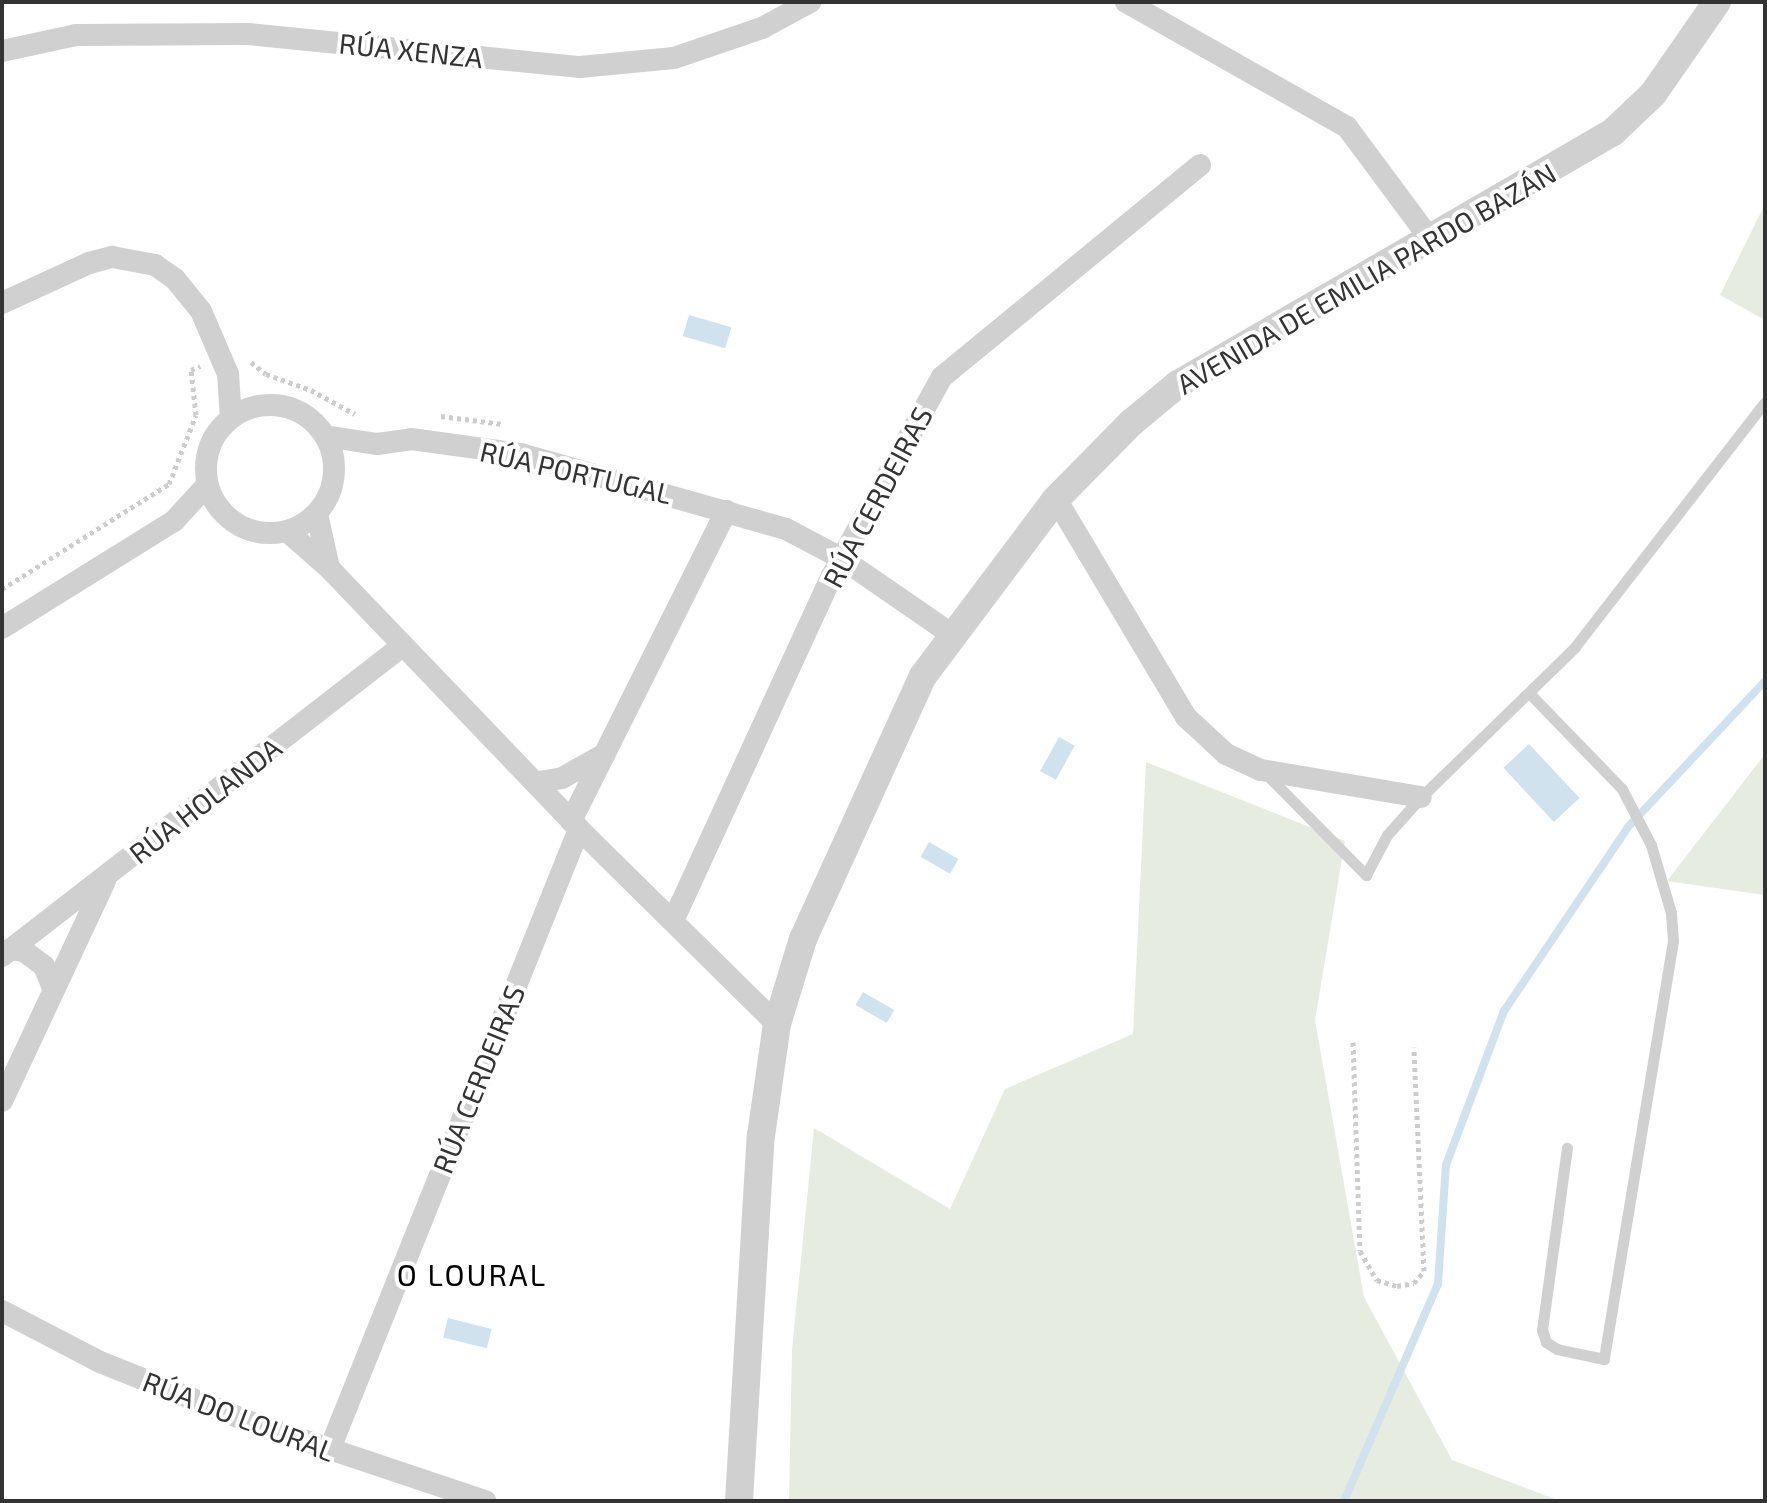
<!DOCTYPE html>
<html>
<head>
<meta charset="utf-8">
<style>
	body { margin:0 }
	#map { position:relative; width:1767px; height:1503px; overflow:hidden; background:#fff; font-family:"Exo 2",sans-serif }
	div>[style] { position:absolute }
	.green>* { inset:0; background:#e6ecdf }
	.water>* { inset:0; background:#cfe2ee; transform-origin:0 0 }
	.stream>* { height:8px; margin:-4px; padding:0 4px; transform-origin:4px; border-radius:4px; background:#cfe2ee }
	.path>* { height:5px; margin-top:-2.5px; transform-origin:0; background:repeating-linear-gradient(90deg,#cdcdcd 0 4px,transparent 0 8px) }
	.service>* { height:11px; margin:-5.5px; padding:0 5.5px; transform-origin:5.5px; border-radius:5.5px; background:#d0d0d0 }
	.minor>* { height:22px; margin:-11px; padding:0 11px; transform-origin:11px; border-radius:11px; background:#d0d0d0 }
	.minor>.ring { margin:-11px; padding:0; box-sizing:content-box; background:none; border:22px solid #d0d0d0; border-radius:50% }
	.tertiary>* { height:28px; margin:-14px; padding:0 14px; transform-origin:14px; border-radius:14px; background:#d0d0d0 }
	span { translate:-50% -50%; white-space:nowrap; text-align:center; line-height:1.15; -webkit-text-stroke:8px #fff; paint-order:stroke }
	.street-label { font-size:28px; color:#333 }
	.neighbourhood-label { font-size:30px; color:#000; letter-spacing:2px }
	.frame { position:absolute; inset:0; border:4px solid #333; pointer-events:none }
</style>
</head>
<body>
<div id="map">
	<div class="green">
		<i style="clip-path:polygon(1765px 204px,1765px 320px,1720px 295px)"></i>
		<i style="clip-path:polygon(1765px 754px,1765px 895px,1667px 881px)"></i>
		<i style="clip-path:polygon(1146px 762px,1345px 841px,1315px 1020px,1364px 1297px,1452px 1460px,1560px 1501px,789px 1501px,792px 1350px,814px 1128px,950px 1209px,1005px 1089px,1133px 1034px)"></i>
	</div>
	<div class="water">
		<i style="left:689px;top:315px;width:44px;height:22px;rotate:16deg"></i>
		<i style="left:1059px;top:737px;width:18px;height:39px;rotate:29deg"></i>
		<i style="left:1529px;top:744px;width:74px;height:35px;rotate:47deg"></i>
		<i style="left:929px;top:842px;width:34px;height:17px;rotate:30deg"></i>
		<i style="left:863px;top:992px;width:36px;height:15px;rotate:30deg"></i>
		<i style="left:448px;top:1318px;width:45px;height:20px;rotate:14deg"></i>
	</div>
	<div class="stream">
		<i style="left:1344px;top:1501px;width:236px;rotate:-66.6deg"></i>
		<i style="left:1438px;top:1284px;width:119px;rotate:-86.2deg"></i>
		<i style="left:1446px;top:1165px;width:165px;rotate:-69.4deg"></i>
		<i style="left:1504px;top:1011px;width:222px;rotate:-56deg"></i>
		<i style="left:1628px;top:827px;width:200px;rotate:-46.8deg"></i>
	</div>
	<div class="path">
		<i style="left:251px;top:362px;width:19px;rotate:39deg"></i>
		<i style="left:266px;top:374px;width:48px;rotate:19.6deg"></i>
		<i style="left:311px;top:390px;width:50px;rotate:28.6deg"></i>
		<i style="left:441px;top:416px;width:62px;rotate:7.5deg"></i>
		<i style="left:2px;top:589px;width:197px;rotate:-32.2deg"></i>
		<i style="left:169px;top:484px;width:74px;rotate:-68.6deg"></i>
		<i style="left:196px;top:415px;width:45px;rotate:-96.3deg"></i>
		<i style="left:191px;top:370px;width:10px;rotate:-24deg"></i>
		<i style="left:1353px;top:1042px;width:209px;rotate:88.1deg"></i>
		<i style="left:1360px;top:1251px;width:34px;rotate:60deg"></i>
		<i style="left:1377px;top:1280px;width:21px;rotate:17deg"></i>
		<i style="left:1397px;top:1286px;width:17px;rotate:-10deg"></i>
		<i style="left:1414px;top:1283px;width:16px;rotate:-50deg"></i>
		<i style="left:1424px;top:1271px;width:224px;rotate:-92.6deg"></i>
	</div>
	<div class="service">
		<i style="left:1530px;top:694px;width:132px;rotate:45.9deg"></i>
		<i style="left:1622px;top:789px;width:63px;rotate:62.6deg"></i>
		<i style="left:1651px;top:845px;width:71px;rotate:73.6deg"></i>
		<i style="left:1671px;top:913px;width:28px;rotate:86deg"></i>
		<i style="left:1673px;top:941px;width:424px;rotate:99.4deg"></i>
		<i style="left:1604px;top:1359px;width:48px;rotate:-168deg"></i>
		<i style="left:1557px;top:1349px;width:13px;rotate:-148deg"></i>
		<i style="left:1546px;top:1342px;width:13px;rotate:-108deg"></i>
		<i style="left:1542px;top:1330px;width:184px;rotate:-82.2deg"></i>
		<i style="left:1265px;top:773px;width:144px;rotate:45.3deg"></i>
		<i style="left:1366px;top:875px;width:45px;rotate:-62.3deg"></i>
		<i style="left:1387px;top:835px;width:51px;rotate:-48.2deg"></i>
		<i style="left:1421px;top:797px;width:214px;rotate:-44.2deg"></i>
		<i style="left:1574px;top:648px;width:311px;rotate:-52.2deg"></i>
	</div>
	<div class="minor">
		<i style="left:1126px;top:2px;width:254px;rotate:29.5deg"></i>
		<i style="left:1347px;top:127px;width:141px;rotate:53.4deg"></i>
		<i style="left:2px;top:51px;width:76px;rotate:-12.2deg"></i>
		<i style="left:76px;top:35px;width:172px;rotate:-0.3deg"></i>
		<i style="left:248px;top:34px;width:334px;rotate:5.7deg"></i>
		<i style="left:580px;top:67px;width:94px;rotate:-5.5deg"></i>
		<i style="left:674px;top:58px;width:93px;rotate:-18.8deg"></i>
		<i style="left:762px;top:28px;width:55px;rotate:-28.4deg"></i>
		<i style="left:2px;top:303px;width:96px;rotate:-24.7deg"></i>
		<i style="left:89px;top:263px;width:24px;rotate:-15deg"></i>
		<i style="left:112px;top:257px;width:44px;rotate:10.5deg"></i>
		<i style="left:155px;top:265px;width:24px;rotate:35deg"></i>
		<i style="left:175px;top:279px;width:41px;rotate:50.9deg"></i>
		<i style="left:201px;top:311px;width:69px;rotate:66.8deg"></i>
		<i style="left:228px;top:374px;width:44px;rotate:86.1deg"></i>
		<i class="ring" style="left:206px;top:405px;width:106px;height:106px"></i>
		<i style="left:325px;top:436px;width:53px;rotate:8.7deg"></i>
		<i style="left:377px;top:444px;width:34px;rotate:-8deg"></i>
		<i style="left:411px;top:439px;width:111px;rotate:7.8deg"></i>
		<i style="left:521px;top:454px;width:275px;rotate:15.8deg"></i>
		<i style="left:786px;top:529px;width:62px;rotate:27.8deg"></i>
		<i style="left:841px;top:558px;width:134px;rotate:34.6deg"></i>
		<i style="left:1056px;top:499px;width:254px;rotate:59.2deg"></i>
		<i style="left:1186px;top:717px;width:54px;rotate:42.8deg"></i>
		<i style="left:1226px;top:754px;width:38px;rotate:25deg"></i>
		<i style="left:1261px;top:770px;width:162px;rotate:9.6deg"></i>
		<i style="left:317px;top:514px;width:55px;rotate:77.5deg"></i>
		<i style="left:288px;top:532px;width:55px;rotate:41.3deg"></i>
		<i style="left:329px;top:568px;width:361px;rotate:46.2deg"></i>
		<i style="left:2px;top:628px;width:203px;rotate:-31.9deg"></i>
		<i style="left:174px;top:521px;width:49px;rotate:-47.5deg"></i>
		<i style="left:538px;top:782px;width:24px;rotate:-9deg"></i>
		<i style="left:562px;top:778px;width:49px;rotate:-29.2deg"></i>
		<i style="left:571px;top:821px;width:347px;rotate:-63.4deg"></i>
		<i style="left:673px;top:921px;width:380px;rotate:-65.3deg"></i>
		<i style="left:832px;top:576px;width:227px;rotate:-61.1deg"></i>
		<i style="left:942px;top:377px;width:334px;rotate:-39.4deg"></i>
		<i style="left:11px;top:949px;width:13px;rotate:9deg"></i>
		<i style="left:24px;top:951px;width:25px;rotate:37deg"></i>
		<i style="left:44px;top:966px;width:24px;rotate:68deg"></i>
		<i style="left:2px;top:956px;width:505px;rotate:-37.76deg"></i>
		<i style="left:2px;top:1101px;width:243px;rotate:-64.9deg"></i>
		<i style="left:2px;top:1311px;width:110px;rotate:27.5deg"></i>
		<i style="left:100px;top:1362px;width:167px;rotate:21.8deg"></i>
		<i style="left:255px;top:1424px;width:243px;rotate:18.5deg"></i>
		<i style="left:329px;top:1451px;width:670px;rotate:-68.1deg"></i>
		<i style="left:579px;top:829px;width:278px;rotate:44.6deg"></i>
	</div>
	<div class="tertiary">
		<i style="left:739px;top:1501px;width:366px;rotate:-86.6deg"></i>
		<i style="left:761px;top:1136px;width:113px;rotate:-81.9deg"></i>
		<i style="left:777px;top:1024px;width:89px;rotate:-73deg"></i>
		<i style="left:803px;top:939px;width:289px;rotate:-65.5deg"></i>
		<i style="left:923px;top:676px;width:221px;rotate:-53.1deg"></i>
		<i style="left:1056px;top:499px;width:107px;rotate:-45.4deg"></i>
		<i style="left:1131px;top:423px;width:61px;rotate:-39.7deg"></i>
		<i style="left:1178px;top:384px;width:503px;rotate:-30.08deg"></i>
		<i style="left:1613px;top:132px;width:55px;rotate:-43.5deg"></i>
		<i style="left:1653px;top:94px;width:112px;rotate:-55.2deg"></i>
	</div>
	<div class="street-label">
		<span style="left:411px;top:50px;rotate:6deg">RÚA XENZA</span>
		<span style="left:1366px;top:278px;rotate:-30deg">AVENIDA DE EMILIA PARDO BAZÁN</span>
		<span style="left:576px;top:472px;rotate:13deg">RÚA PORTUGAL</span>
		<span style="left:877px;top:497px;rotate:-62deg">RÚA CERDEIRAS</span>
		<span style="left:205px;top:800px;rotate:-38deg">RÚA HOLANDA</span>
		<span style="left:478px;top:1079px;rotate:-68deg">RÚA CERDEIRAS</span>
		<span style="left:239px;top:1416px;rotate:21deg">RÚA DO LOURAL</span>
	</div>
	<div class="neighbourhood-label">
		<span style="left:472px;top:1274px">O LOURAL</span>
	</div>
	<div class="frame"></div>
</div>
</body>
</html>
